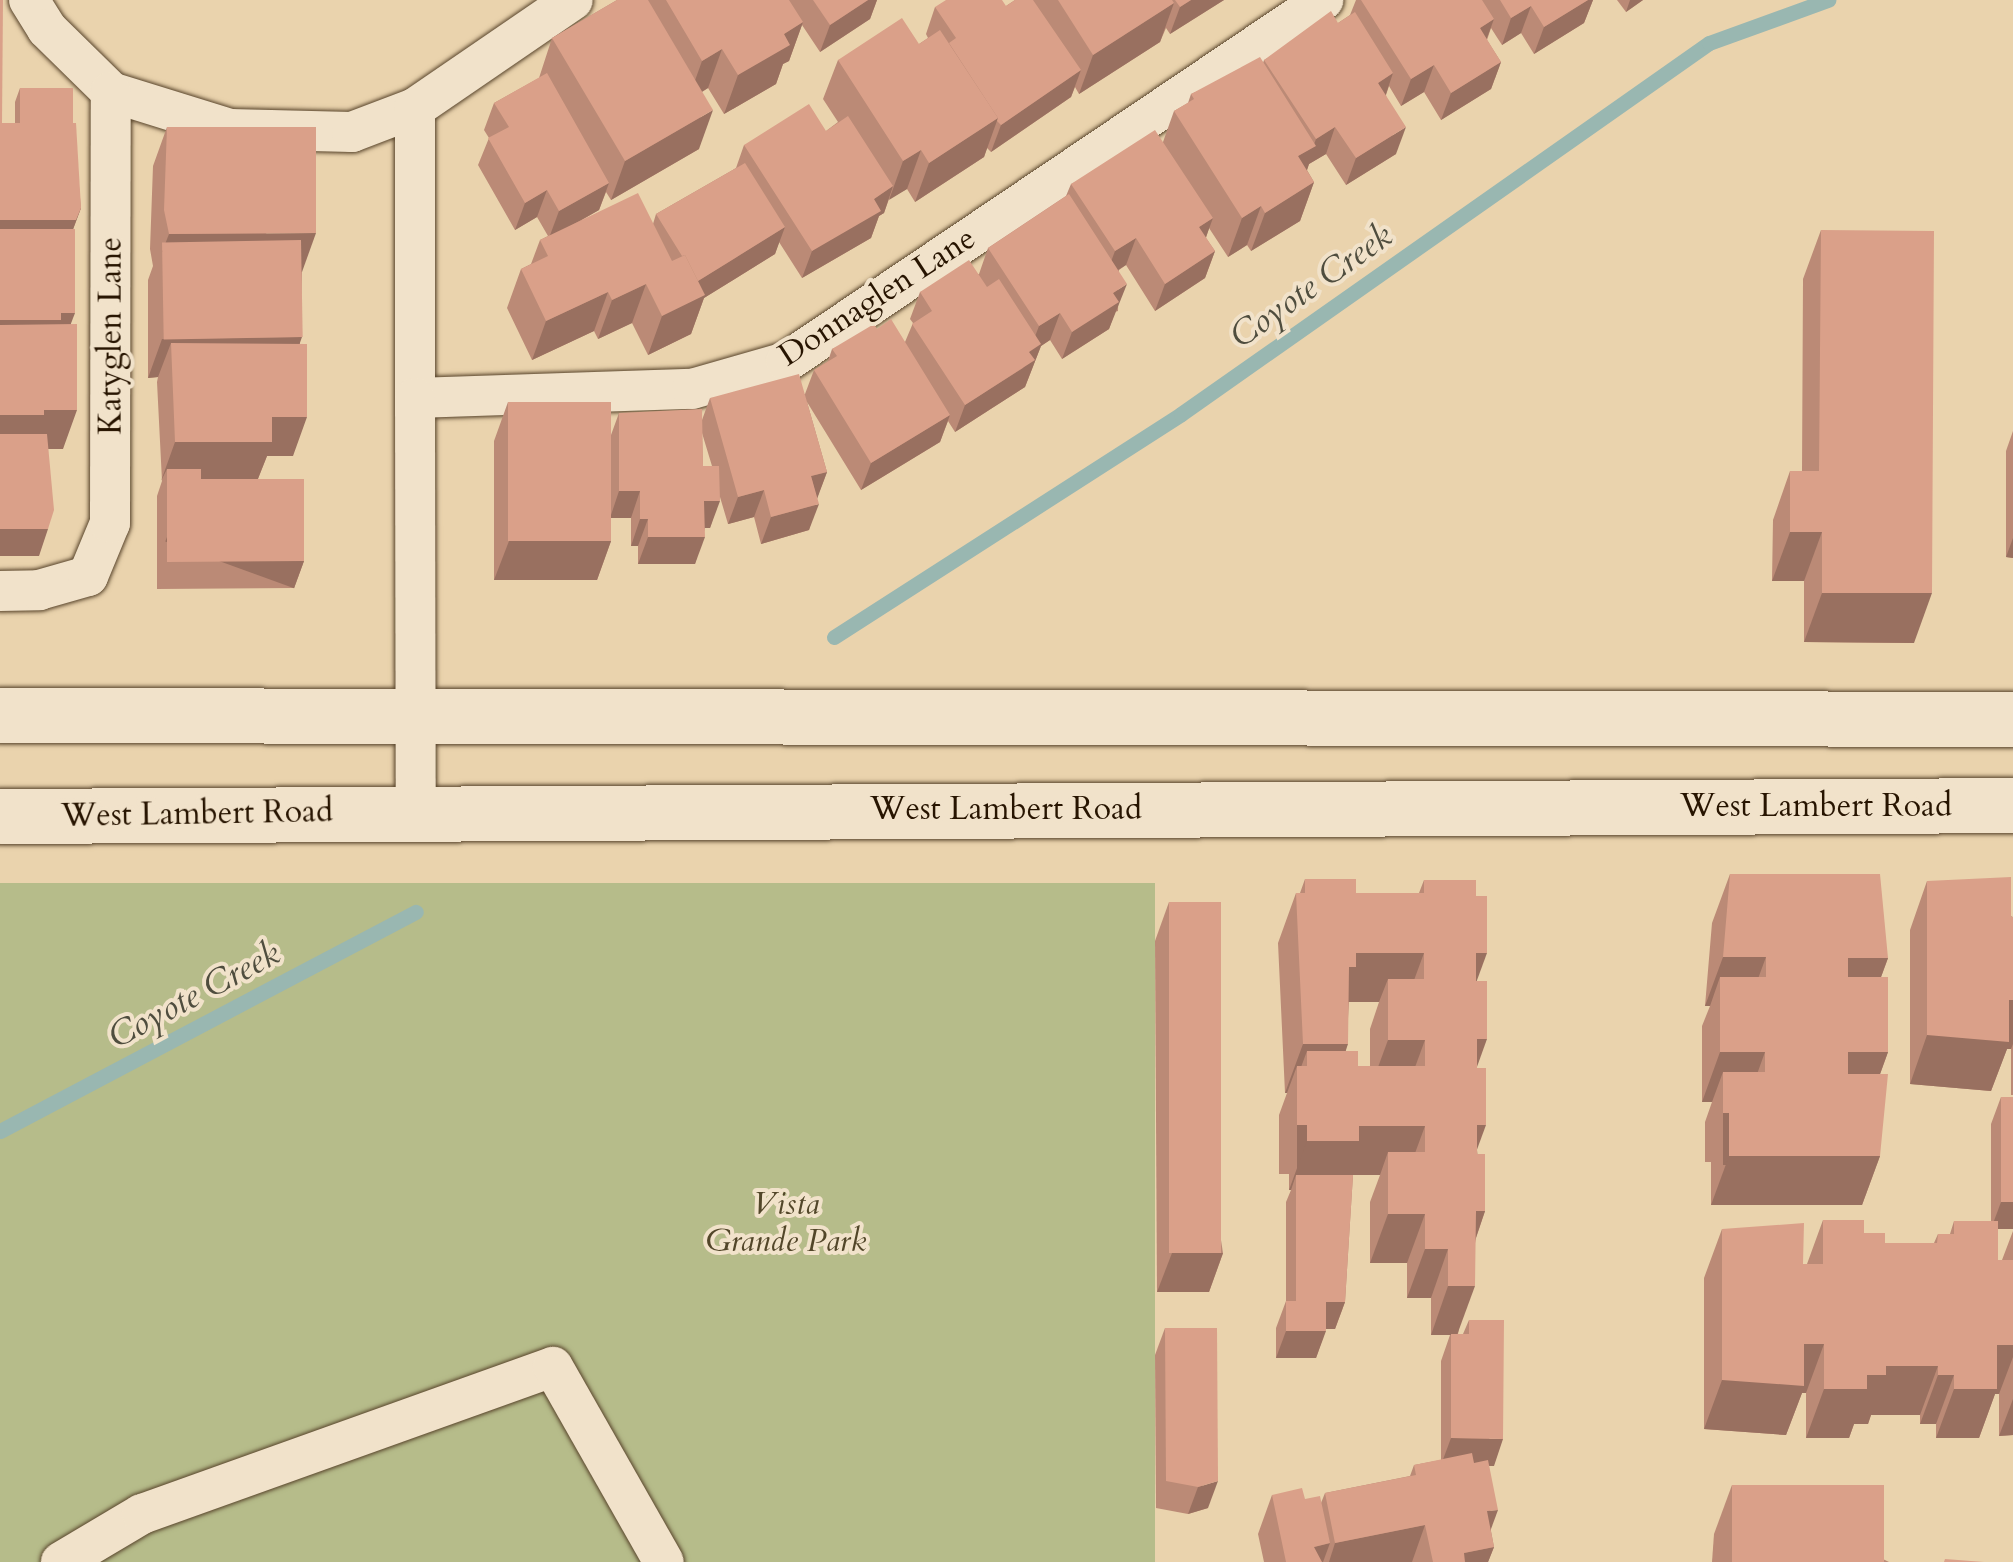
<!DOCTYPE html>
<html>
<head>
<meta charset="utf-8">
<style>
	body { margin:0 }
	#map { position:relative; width:2013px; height:1562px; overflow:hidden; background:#ead3ad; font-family:Cardo,serif }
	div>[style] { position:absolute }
	.green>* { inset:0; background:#b6bc8a; transform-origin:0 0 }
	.stream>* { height:15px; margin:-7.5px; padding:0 7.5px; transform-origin:7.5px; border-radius:7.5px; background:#99b7b1 }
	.roads { filter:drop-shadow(0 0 2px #58442b) drop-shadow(0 0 2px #58442b) }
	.street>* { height:40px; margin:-20px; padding:0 20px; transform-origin:20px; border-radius:20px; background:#f1e2ca }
	.secondary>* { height:55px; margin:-27.5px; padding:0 27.5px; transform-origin:27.5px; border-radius:27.5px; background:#f1e2ca }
	.wall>* { inset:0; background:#bb8a76 }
	.shaded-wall>* { inset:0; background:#997060; transform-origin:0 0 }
	.building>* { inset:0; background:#daa089; transform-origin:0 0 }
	span { translate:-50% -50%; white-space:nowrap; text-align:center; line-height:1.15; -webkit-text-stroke:8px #f1e2ca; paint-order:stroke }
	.street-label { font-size:32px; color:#271400 }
	.park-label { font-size:32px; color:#524629; font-style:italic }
	.water-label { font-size:35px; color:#4f4d3e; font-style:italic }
</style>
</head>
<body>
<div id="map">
	<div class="green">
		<i style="left:1155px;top:883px;width:679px;height:1155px;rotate:90deg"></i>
	</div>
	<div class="stream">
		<i style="left:834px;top:637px;width:412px;rotate:-32.7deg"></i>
		<i style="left:1181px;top:414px;width:645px;rotate:-35.09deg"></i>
		<i style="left:1709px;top:43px;width:127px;rotate:-19.9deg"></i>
		<i style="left:0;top:1131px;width:470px;rotate:-27.8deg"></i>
	</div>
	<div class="roads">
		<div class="street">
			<i style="left:29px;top:0;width:34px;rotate:58deg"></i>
			<i style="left:47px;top:29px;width:90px;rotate:44.5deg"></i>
			<i style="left:111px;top:92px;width:125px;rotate:17.3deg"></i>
			<i style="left:230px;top:129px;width:122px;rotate:1.4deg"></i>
			<i style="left:352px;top:132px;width:67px;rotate:-20.9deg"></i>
			<i style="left:415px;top:108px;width:191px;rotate:-34.4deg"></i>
			<i style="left:415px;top:108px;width:290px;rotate:90deg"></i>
			<i style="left:415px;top:398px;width:277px;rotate:-1.9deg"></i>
			<i style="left:692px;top:389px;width:98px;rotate:-16deg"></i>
			<i style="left:786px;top:362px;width:648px;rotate:-33.98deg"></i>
			<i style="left:415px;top:398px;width:413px;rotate:89.9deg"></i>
			<i style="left:0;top:591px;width:39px;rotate:-1deg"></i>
			<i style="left:39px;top:590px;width:51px;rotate:-15.9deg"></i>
			<i style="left:88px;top:576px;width:57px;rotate:-67.5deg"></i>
			<i style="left:110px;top:523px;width:431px;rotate:-89.9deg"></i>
			<i style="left:61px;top:1562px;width:94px;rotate:-30.7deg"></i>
			<i style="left:142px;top:1514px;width:436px;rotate:-19.7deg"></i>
			<i style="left:553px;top:1367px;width:224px;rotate:60.4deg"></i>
		</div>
		<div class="secondary">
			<i style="left:0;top:715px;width:2013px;rotate:0.11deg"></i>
			<i style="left:0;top:816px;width:2013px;rotate:-0.31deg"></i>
		</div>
	</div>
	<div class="wall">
		<i style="clip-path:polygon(617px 0,877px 0,870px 19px,820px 52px,802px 25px,789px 61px,783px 64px,776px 84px,724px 114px,708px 88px,702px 92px,699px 149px,611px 200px,606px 192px,599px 210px,582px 220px,653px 224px,656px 214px,736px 168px,744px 145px,826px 131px,838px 122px,823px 99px,838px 60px,919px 44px,928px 38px,926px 34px,935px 7px,1006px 6px,1015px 0,1224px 0,1170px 34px,1166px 28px,1160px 42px,1079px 94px,1075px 87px,1071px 97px,991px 152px,987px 148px,984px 157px,915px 202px,907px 189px,889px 199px,884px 213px,879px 216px,871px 238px,802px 278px,779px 242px,775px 254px,704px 298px,691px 334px,648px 355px,632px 323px,598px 339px,594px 331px,532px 360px,507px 308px,521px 269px,531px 264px,540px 240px,548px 236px,537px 217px,515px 230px,478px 165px,489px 138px,484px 130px,494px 103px,539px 78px,552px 38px)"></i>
		<i style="clip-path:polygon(evenodd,1356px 0,1593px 0,1584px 23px,1534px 54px,1521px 33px,1502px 45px,1491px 28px,1487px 40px,1501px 62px,1491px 89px,1441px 120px,1424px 92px,1401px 106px,1389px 86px,1386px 95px,1396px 154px,1346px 185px,1326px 154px,1309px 164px,1307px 170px,1314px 182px,1300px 221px,1251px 251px,1247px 245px,1228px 257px,1209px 228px,1206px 238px,1215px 251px,1205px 278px,1155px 311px,1126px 265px,1119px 270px,1118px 311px,1115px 312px,1109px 329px,1062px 359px,1050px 340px,1041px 346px,1025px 387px,955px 432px,948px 421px,940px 442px,861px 490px,807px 402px,827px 472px,817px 498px,809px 530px,761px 544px,754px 517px,728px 524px,720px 497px,710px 528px,705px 528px,695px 564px,638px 564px,638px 546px,631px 546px,631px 518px,611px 518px,611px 541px,597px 580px,494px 580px,494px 441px,508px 402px,611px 435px,619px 413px,702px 420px,710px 398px,805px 394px,814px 370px,828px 361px,832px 349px,877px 329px,905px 342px,913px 323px,910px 319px,920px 292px,979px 274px,988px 248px,1066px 196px,1071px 184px,1163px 142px,1174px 111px,1188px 103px,1191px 94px,1263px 63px,1264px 60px,1338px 23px,1350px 15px,1356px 0,702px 433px,712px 466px,703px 466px,702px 433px)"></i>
		<i style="clip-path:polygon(1617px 0,1643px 0,1626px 12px)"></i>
		<i style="clip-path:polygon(20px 88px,73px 123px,81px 208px,73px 229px,71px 324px,63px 449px,48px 449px,39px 556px,0 556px,2px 123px,15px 123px,15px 102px)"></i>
		<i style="clip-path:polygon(167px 127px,302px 272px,300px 344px,293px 456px,267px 456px,258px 479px,304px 561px,294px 588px,157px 589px,157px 496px,162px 481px,157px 382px,158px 377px,148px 378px,148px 280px,153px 266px,150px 249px,153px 166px)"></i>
		<i style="clip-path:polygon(1821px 230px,1914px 643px,1804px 642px,1804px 581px,1772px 581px,1773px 520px,1790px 471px,1802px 471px,1803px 279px)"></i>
		<i style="clip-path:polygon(2013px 431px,2013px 558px,2006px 557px,2006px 451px)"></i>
		<i style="clip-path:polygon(1730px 874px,1888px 958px,1881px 977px,1888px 1052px,1880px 1074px,1880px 1156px,1862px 1205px,1711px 1205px,1711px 1162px,1705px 1162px,1705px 1122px,1712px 1102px,1702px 1102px,1702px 1026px,1710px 1006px,1705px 1006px,1712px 923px)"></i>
		<i style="clip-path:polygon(evenodd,1305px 879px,1356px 893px,1419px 893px,1424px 880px,1477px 981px,1477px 1150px,1485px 1211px,1476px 1238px,1458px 1334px,1463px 1334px,1469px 1320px,1494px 1466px,1489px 1466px,1491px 1531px,1494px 1547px,1488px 1562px,1264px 1562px,1258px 1534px,1272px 1495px,1321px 1503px,1325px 1493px,1410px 1476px,1414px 1465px,1441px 1460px,1441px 1361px,1450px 1335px,1431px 1335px,1431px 1298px,1407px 1298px,1407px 1263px,1370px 1263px,1370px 1202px,1380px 1175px,1353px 1175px,1345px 1302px,1335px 1329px,1326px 1329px,1316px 1358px,1276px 1358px,1276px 1328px,1286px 1301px,1286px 1202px,1291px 1190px,1289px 1190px,1289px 1174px,1279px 1174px,1279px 1115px,1287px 1093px,1285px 1093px,1278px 943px,1296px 893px,1300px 893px,1305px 879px,1349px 1002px,1379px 1002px,1370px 1029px,1370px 1066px,1358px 1066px,1346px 1051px,1349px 1002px)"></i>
		<i style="clip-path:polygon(1927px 881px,2013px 917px,2013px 1095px,2011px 1095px,2011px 1049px,2007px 1049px,1991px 1091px,1910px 1084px,1910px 930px)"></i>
		<i style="clip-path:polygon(1169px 902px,1223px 1253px,1209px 1292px,1157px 1292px,1155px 941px)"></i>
		<i style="clip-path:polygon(2001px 1097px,2013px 1229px,1998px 1229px,1998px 1260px,2002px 1260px,2013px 1231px,2013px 1435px,1999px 1436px,1999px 1394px,1995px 1394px,1979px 1438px,1936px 1438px,1936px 1424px,1920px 1424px,1920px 1415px,1871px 1415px,1868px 1424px,1854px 1424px,1849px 1438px,1806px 1438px,1806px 1393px,1802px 1393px,1786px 1435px,1704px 1429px,1704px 1278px,1722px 1229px,1803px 1264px,1807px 1264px,1823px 1220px,1864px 1233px,1885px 1243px,1934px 1243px,1938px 1234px,1950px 1234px,1954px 1221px,1991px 1221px,1991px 1124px)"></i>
		<i style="clip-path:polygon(1165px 1328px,1208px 1508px,1188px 1514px,1156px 1508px,1155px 1355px)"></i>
		<i style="clip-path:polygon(1732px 1485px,1889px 1562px,1712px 1562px,1714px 1534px)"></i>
	</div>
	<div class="shaded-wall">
		<i style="clip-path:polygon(868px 0,877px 0,870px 19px,820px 52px,830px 25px)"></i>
		<i style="clip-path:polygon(1191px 0,1224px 0,1170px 34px,1180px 7px)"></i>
		<i style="clip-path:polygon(1588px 0,1593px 0,1584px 23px,1534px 54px,1544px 27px)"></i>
		<i style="clip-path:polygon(1630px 0,1643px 0,1626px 12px)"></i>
		<i style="clip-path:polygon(1174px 3px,1160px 42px,1079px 94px,1093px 55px)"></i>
		<i style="clip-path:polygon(1531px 6px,1521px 33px,1502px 45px,1511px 18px)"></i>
		<i style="clip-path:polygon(1494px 19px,1484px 46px,1480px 28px)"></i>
		<i style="clip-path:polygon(803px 22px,789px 61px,783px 64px,776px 84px,724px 114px,738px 75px,784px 34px)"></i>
		<i style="clip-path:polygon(722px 49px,708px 88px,688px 100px,702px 61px)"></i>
		<i style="clip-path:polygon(1501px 62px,1491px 89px,1441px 120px,1451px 93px)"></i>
		<i style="clip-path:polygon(1434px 65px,1424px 92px,1401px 106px,1411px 79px)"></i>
		<i style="clip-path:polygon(1081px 70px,1071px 97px,991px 152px,1001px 125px)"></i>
		<i style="clip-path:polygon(1393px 73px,1384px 100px,1378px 83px)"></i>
		<i style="clip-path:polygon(713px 110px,699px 149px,611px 200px,625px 161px)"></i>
		<i style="clip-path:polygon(998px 118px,984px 157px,915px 202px,929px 163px)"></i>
		<i style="clip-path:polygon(1335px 127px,1326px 154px,1309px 164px,1302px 185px,1298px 156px,1313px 147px,1316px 139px)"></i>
		<i style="clip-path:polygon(1406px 127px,1396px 154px,1346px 185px,1356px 158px)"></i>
		<i style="clip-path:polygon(921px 150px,907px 189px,889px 200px,903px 161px)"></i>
		<i style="clip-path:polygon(1314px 182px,1300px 221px,1251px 251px,1265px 213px)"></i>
		<i style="clip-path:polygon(609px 183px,599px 210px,549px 238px,559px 211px)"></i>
		<i style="clip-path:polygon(893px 186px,884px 213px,879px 216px,871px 238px,802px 278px,812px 251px,874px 199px)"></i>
		<i style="clip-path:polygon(547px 190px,537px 217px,515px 230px,525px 203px)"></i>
		<i style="clip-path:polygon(1261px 206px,1247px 245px,1228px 257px,1242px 218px)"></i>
		<i style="clip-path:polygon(81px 208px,62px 259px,0 259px,0 220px)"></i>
		<i style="clip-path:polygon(1213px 218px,1203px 245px,1199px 227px)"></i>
		<i style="clip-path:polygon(785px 227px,775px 254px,704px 298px,691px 334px,648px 355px,662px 316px,698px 281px)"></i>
		<i style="clip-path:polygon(316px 233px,302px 272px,162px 252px,169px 234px)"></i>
		<i style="clip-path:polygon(1136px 238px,1126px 265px,1105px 278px,1115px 251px)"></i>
		<i style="clip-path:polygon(1215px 251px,1205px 278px,1155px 311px,1165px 284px)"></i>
		<i style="clip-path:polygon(646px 284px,632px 323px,598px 339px,612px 300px)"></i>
		<i style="clip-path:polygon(1127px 284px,1109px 329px,1062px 359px,1072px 332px,1113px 293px)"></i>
		<i style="clip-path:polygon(608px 292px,594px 331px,532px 360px,546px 321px)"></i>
		<i style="clip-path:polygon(61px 313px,75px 313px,60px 352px,0 359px,0 320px)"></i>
		<i style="clip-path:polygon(1060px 313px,1050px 340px,1041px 346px,1025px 387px,955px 432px,965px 405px,1023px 368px,1039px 326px)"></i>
		<i style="clip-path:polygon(302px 337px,288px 376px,171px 343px,158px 377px,148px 378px,162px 339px)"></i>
		<i style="clip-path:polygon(44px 410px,77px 410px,63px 449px,32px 449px,0 454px,0 415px)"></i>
		<i style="clip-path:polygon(950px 415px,940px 442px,861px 490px,871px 463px)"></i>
		<i style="clip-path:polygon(272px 417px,307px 417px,293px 456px,267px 456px,257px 481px,167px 481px,167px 469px,161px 481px,175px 442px)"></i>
		<i style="clip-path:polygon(827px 472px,817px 499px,811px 476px)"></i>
		<i style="clip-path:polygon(764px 490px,754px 517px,728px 524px,738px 497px)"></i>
		<i style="clip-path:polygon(619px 491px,640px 491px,631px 518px,610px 518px)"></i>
		<i style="clip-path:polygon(704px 501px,720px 501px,710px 528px,694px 528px)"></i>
		<i style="clip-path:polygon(819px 504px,809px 530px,761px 544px,771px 517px)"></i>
		<i style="clip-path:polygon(640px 519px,648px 519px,638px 546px,631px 546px)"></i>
		<i style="clip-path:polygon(0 529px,48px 529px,39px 556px,0 556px)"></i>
		<i style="clip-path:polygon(1790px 532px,1822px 532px,1804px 581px,1772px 581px)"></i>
		<i style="clip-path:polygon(648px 537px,705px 537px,695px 564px,638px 564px)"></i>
		<i style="clip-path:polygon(2013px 538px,2013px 558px,2006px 557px)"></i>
		<i style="clip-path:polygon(509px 541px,611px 541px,597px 580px,494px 580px)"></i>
		<i style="left:304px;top:561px;width:29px;height:137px;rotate:110deg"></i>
		<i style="clip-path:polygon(1822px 593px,1932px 593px,1914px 643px,1804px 642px)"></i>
		<i style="clip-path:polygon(1356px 953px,1424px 953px,1406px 1002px,1388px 979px,1379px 1002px,1344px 1002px,1349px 967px)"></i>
		<i style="clip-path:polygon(1476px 953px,1487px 953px,1469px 1002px)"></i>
		<i style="clip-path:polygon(1723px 957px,1766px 957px,1748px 1006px,1720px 977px,1710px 1006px,1705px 1006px)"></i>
		<i style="clip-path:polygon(1848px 958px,1888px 958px,1870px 1007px,1830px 1007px)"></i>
		<i style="clip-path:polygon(2009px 1000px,2013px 1000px,2013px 1044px,2011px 1049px,2007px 1049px,1991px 1091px,1910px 1084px,1927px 1035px)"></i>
		<i style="clip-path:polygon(1477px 1039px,1487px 1039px,1469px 1089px)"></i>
		<i style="clip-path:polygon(1388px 1040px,1425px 1040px,1407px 1089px,1370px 1089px)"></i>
		<i style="clip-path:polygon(1303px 1044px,1348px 1044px,1331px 1093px,1307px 1066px,1307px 1051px,1297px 1078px,1297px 1066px,1287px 1093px,1285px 1093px)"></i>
		<i style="clip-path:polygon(1720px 1052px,1765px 1052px,1747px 1102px,1723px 1072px,1712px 1102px,1702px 1102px)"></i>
		<i style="clip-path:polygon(1848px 1052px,1888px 1052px,1870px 1102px,1830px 1102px)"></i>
		<i style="left:1723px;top:1113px;width:6px;height:52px"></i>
		<i style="left:1297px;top:1125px;width:10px;height:52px"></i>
		<i style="clip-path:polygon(1477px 1125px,1486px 1125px,1468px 1174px)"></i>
		<i style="clip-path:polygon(1359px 1126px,1425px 1126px,1407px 1175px,1388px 1152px,1380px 1175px,1296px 1175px,1291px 1190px,1289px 1190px,1307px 1141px)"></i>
		<i style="clip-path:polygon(1729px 1156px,1880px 1156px,1862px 1205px,1711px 1205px)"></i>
		<i style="clip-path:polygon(2001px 1202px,2013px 1202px,2013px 1229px,1991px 1229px)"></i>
		<i style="clip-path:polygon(1476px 1211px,1485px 1211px,1468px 1261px)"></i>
		<i style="clip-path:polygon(1388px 1214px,1425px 1214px,1407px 1263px,1370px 1263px)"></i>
		<i style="clip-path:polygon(1425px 1249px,1448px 1249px,1431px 1298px,1407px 1298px)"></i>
		<i style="clip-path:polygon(1172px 1253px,1223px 1253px,1209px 1292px,1157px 1292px)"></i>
		<i style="clip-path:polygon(1448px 1286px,1475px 1286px,1457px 1335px,1431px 1335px)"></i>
		<i style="clip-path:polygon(1326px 1302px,1345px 1302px,1335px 1329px,1316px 1329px)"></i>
		<i style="clip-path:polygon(1286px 1331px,1326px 1331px,1316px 1358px,1276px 1358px)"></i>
		<i style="clip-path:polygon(1804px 1344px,1824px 1344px,1806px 1393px,1802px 1393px,1786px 1435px,1704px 1429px,1722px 1380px)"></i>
		<i style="clip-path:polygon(1997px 1345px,2013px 1345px,2013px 1357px,1999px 1394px,1995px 1394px,1979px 1438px,1936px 1438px,1954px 1389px)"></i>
		<i style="clip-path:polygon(1886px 1366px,1938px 1366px,1920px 1415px,1871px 1415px,1868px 1424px,1854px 1424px,1849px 1438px,1806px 1438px,1824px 1389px,1867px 1375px)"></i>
		<i style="clip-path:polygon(1938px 1375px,1954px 1375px,1936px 1424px,1920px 1424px)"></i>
		<i style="clip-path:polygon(2013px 1399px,2013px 1435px,1999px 1436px)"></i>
		<i style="clip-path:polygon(1451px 1438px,1503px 1439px,1494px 1466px,1441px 1465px)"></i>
		<i style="clip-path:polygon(1218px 1481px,1208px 1508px,1188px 1514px,1198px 1487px)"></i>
		<i style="clip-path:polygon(1498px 1510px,1484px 1548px,1487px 1511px)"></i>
		<i style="clip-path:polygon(1425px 1525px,1412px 1562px,1329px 1562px,1335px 1543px)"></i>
		<i style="clip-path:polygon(1330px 1543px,1323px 1562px,1308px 1562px,1314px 1547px)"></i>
		<i style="clip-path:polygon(1494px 1547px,1488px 1562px,1460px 1562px,1464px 1553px)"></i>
	</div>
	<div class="building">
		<i style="clip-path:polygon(0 0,3px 0,2px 123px,0 123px)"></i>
		<i style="clip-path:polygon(617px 0,648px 0,713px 110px,625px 161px,552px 38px)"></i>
		<i style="clip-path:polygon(666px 0,789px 0,803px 22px,784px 34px,790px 45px,738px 75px,722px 49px,702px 61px)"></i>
		<i style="clip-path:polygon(813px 0,868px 0,830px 25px)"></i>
		<i style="clip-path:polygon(946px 0,1002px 0,1006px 6px,1015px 0,1033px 0,1081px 70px,1001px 125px,997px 121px,998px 118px,949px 43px,956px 38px,935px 7px)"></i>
		<i style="clip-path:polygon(1058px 0,1172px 0,1174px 3px,1093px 55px)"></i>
		<i style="clip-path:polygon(1175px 0,1191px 0,1180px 7px)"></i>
		<i style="clip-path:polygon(1361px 0,1482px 0,1494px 19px,1480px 28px,1501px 62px,1451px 93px,1434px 65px,1411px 79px)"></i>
		<i style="clip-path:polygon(1500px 0,1588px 0,1544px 27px,1531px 6px,1511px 18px)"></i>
		<i style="clip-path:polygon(1331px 11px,1338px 23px,1355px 12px,1393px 73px,1378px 83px,1406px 127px,1356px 158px,1335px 127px,1316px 139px,1264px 60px)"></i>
		<i style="clip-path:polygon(902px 18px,919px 44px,940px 30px,998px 118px,929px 163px,921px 150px,903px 161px,838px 60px)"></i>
		<i style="clip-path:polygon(1260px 57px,1316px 146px,1298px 156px,1314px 182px,1265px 213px,1261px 206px,1242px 218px,1174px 111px,1194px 99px,1191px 94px)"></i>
		<i style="clip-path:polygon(547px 73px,609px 183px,559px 211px,547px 190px,525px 203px,488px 138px,509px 127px,494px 103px)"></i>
		<i style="left:20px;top:88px;width:53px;height:35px"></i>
		<i style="clip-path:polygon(809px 104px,826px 131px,848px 116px,893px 186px,874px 199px,881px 211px,812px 251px,744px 145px)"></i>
		<i style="clip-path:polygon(0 123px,76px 123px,81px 208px,76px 220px,0 220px)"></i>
		<i style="clip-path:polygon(167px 127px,316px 127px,316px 233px,169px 234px,164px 210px)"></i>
		<i style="clip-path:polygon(1155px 130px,1213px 218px,1199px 227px,1215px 251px,1165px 284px,1136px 238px,1115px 251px,1071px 184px)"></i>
		<i style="clip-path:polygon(745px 163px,785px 227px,698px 281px,685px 255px,682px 256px,656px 214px)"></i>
		<i style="clip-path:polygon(638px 193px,672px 261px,685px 255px,705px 295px,662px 316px,646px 284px,612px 300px,608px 292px,546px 321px,521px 269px,548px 256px,540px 240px)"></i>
		<i style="clip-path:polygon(1069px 194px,1127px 284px,1113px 293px,1119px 302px,1072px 332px,1060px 313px,1039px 326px,988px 248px)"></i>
		<i style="clip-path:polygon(0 229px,75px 229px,75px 313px,61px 313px,61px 320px,0 320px)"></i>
		<i style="clip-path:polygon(1821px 230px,1934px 231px,1932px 593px,1822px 593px,1822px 532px,1790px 532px,1790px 471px,1819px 471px)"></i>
		<i style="left:301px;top:240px;width:97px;height:139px;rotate:89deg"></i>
		<i style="clip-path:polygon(969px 260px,987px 287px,999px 279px,1041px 344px,1029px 352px,1035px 360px,965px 405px,912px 324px,932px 311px,920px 292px)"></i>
		<i style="clip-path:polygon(891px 319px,950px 415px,871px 463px,814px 370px,837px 356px,832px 349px,874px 324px,877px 329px)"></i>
		<i style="clip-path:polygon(77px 324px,77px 410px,44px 410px,44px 415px,0 415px,0 325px)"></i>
		<i style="clip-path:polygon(171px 343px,307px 344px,307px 417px,272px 417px,272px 442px,175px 442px)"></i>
		<i style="clip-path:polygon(799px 374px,827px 472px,811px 476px,819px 504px,771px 517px,764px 490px,738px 497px,710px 398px)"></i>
		<i style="left:508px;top:402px;width:103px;height:139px"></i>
		<i style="clip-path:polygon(702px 409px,703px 466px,719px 466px,720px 501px,704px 501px,705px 537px,648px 537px,648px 519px,640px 519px,640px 491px,619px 491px,619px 413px)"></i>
		<i style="clip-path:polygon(0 434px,47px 434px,54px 510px,48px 529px,0 529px)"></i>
		<i style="clip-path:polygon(167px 469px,201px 469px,201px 479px,304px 479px,304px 561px,167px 562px)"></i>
		<i style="clip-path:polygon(1730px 874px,1880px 874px,1888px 958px,1848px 958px,1848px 977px,1888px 977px,1888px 1052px,1848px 1052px,1848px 1074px,1888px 1074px,1880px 1156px,1729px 1156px,1729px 1113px,1723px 1113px,1723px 1072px,1765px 1072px,1765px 1052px,1720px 1052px,1720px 977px,1766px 977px,1766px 957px,1723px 957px)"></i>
		<i style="clip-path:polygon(2011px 877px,2011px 917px,2013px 917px,2013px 1000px,2009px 1000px,2009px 1042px,1927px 1035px,1927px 881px)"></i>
		<i style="clip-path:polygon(1305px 879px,1356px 879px,1356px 893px,1424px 893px,1424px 880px,1476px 880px,1476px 896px,1487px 896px,1487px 953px,1476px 953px,1476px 981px,1487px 981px,1487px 1039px,1477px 1039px,1477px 1068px,1486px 1068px,1486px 1125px,1477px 1125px,1477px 1154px,1485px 1154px,1485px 1211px,1476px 1211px,1475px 1286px,1448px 1286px,1448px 1249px,1425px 1249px,1425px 1214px,1388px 1214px,1388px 1152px,1425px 1152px,1425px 1126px,1359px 1126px,1359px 1141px,1307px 1141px,1307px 1125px,1297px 1125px,1297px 1066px,1307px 1066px,1307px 1051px,1358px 1051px,1358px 1066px,1425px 1066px,1425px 1040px,1388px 1040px,1388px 979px,1424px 979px,1424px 953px,1356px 953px,1356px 967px,1349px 967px,1348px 1044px,1303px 1044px,1296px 893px,1305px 893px)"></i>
		<i style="left:1169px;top:902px;width:52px;height:351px"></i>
		<i style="left:2001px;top:1097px;width:12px;height:105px"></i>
		<i style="clip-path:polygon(1296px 1175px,1353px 1175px,1345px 1302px,1326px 1302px,1326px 1331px,1286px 1331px,1286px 1301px,1296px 1301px)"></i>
		<i style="clip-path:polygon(1823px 1220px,1864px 1220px,1864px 1233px,1885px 1233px,1885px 1243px,1937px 1243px,1938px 1234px,1954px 1234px,1954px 1221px,1998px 1221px,1998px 1260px,2013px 1260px,2013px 1345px,1997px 1345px,1997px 1389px,1954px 1389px,1954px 1375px,1938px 1375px,1938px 1366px,1886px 1366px,1886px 1375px,1867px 1375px,1867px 1389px,1824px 1389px,1824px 1344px,1804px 1344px,1804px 1386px,1722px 1380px,1722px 1229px,1804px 1223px,1803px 1264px,1823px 1264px)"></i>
		<i style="clip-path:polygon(1469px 1320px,1504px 1320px,1503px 1439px,1451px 1438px,1451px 1334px,1469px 1334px)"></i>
		<i style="clip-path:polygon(1165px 1328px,1217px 1328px,1218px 1481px,1198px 1487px,1166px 1481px)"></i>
		<i style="clip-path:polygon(1472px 1453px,1474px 1463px,1488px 1460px,1498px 1510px,1487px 1511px,1494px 1547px,1464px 1553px,1465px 1562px,1433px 1562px,1425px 1525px,1335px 1543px,1325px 1493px,1416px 1475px,1414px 1465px)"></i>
		<i style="left:1732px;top:1485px;width:152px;height:77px"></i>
		<i style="clip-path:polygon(1302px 1488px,1305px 1499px,1320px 1496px,1330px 1543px,1314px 1547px,1322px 1562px,1286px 1562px,1272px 1495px)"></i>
		<i style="clip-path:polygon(1945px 1559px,1984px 1562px,1944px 1562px)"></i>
	</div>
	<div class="street-label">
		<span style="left:877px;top:297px;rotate:-33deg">Donnaglen Lane</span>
		<span style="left:111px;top:336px;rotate:-90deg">Katyglen Lane</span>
		<span style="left:1816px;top:806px">West Lambert Road</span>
		<span style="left:1006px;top:809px">West Lambert Road</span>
		<span style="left:197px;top:814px;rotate:-1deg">West Lambert Road</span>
	</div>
	<div class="park-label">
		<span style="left:786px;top:1223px">Vista<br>Grande Park</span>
	</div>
	<div class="water-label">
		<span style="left:1311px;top:286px;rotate:-35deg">Coyote Creek</span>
		<span style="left:194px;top:995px;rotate:-28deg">Coyote Creek</span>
	</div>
</div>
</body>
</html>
